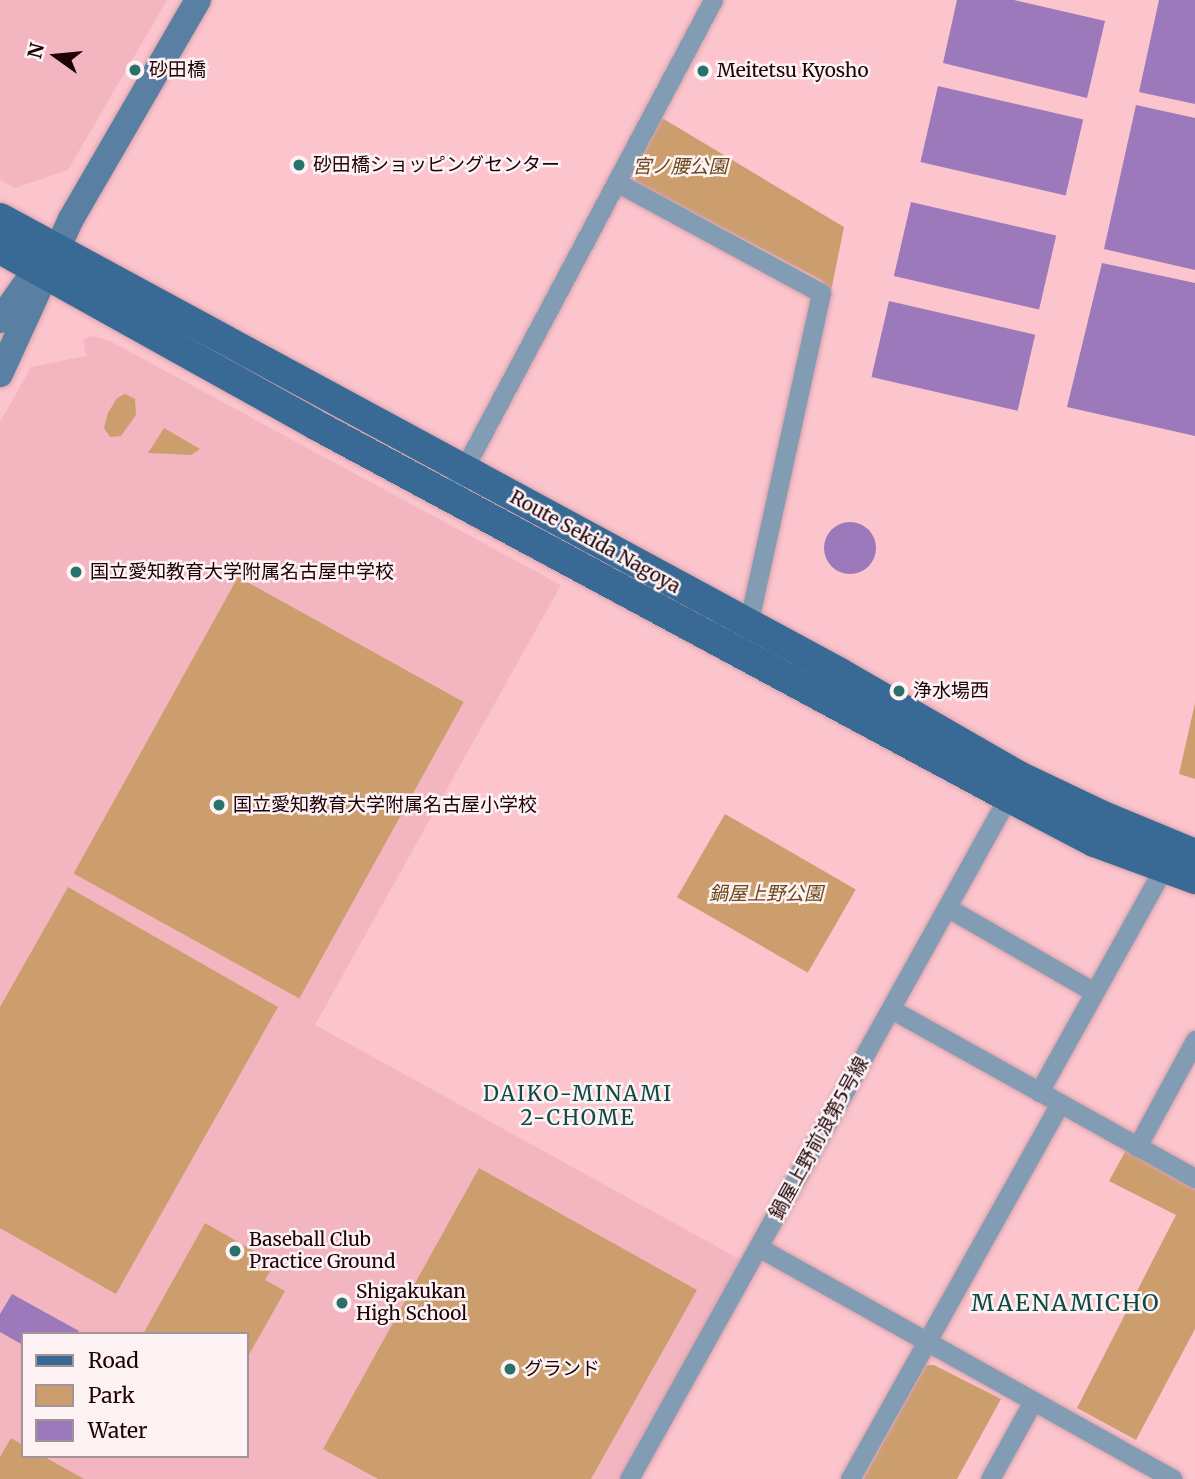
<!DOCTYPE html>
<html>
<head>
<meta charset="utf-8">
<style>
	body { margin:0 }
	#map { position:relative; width:1195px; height:1479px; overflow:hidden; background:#fcc4cd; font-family:Merriweather,"Noto Sans JP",serif }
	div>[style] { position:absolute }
	.built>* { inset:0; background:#f3b6c1 }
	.green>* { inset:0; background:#cc9e6d; transform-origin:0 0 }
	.water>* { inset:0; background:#9b79ba; transform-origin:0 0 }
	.round { border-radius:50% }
	.roads { filter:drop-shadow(0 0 2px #d4a1aa) drop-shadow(0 0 2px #d4a1aa) }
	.street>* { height:19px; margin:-9.5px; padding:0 9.5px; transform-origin:9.5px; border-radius:9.5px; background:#829cb4 }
	.secondary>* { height:26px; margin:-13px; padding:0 13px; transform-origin:13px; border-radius:13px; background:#597fa3 }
	.primary>* { height:30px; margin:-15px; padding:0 15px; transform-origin:15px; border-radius:15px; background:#396a96 }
	.dots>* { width:19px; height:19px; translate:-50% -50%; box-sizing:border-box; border:4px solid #fdf3f4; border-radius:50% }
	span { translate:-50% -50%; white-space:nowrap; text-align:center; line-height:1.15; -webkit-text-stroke:5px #fdf3f4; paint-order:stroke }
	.poi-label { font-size:19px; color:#1e0208 }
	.left { translate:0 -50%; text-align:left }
	.park-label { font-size:19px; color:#6c4617; font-style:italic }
	.street-label { font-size:19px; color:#1e0208 }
	.neighbourhood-label { font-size:21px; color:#0b4a45; letter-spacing:2px }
	.quarter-label { font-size:23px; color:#0b4a45; letter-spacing:2px }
	.legend { position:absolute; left:21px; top:1332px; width:228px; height:126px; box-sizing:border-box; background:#fdf3f4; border:2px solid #a49396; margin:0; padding:9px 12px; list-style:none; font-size:21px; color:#1e0208 }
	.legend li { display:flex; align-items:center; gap:14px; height:35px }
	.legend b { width:35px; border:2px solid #a49396 }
	.north { position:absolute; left:21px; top:21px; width:70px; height:70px; -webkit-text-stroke:5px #fdf3f4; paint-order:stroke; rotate:285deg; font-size:19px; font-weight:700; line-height:28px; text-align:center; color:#1e0208 }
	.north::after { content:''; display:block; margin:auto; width:24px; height:32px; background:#1e0208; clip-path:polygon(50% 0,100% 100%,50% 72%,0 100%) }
</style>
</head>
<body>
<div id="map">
	<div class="built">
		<i style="clip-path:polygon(0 0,167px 0,68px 170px,15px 188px,0 180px)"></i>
		<i style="clip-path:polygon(evenodd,93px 336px,110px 341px,561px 585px,315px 1025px,741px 1260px,619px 1479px,0 1479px,0 422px,31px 367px,86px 356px,83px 339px,93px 336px,23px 1334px,247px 1334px,247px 1456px,23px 1456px,23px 1334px)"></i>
	</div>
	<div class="green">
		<i style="clip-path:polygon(662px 118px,844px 227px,831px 291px,821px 280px,636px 182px,635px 167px)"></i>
		<i style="clip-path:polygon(125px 394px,135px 399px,136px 415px,121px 436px,110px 437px,104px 428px,108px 413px,117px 398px)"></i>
		<i style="clip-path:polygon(164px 428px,200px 449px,191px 455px,148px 453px)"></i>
		<i style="left:238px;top:577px;width:258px;height:339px;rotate:29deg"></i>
		<i style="clip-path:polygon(1195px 703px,1195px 779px,1179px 774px)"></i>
		<i style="left:725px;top:814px;width:151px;height:96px;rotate:30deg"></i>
		<i style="clip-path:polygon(68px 887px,278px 1007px,116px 1294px,0 1228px,0 1007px)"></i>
		<i style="clip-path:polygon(1126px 1150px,1195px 1189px,1195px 1329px,1136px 1440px,1077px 1408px,1176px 1215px,1109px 1181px)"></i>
		<i style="clip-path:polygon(479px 1168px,697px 1290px,591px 1479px,378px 1479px,323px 1449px)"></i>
		<i style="clip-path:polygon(205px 1223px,275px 1263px,265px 1280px,285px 1291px,247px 1358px,247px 1334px,143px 1334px)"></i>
		<i style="clip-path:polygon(926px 1365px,934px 1365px,1001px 1399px,957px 1479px,863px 1479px)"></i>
		<i style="clip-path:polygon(11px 1438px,23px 1445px,23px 1456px,43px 1456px,84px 1479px,0 1479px,0 1457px)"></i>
	</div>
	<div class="water">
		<i style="clip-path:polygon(957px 0,1014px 0,1105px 21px,1087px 98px,943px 63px)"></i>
		<i style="clip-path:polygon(1159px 0,1195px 0,1195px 104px,1139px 92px)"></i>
		<i style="left:938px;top:86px;width:149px;height:78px;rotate:13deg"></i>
		<i style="clip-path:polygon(1136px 105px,1195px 118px,1195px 270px,1104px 249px)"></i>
		<i style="left:911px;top:202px;width:149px;height:76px;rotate:13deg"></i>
		<i style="clip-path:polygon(1102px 263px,1195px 283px,1195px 436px,1067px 407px)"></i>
		<i style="left:889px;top:301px;width:150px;height:78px;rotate:13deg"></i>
		<i class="round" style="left:824px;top:522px;width:52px;height:52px"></i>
		<i style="clip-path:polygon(12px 1294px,79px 1331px,77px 1334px,23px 1334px,23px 1345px,0 1332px,0 1314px)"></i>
	</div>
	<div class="roads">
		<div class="street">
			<i style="left:616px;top:182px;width:233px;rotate:28.4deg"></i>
			<i style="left:821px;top:293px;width:340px;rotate:102.4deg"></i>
			<i style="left:458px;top:480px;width:544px;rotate:-62.02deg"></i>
			<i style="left:948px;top:908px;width:168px;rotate:29.9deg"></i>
			<i style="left:891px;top:1009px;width:348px;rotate:29.1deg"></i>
			<i style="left:1039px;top:1092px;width:255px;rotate:-60.9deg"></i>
			<i style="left:1137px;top:1147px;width:122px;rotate:-61.5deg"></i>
			<i style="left:758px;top:1247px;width:475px;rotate:29.2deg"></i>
			<i style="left:629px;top:1479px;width:791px;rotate:-60.94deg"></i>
			<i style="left:850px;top:1479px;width:430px;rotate:-60.8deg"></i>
			<i style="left:990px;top:1479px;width:89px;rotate:-61.1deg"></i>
		</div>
		<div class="secondary">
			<i style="left:0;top:320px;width:59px;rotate:-54.7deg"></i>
			<i style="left:0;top:374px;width:170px;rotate:-65.4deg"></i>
			<i style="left:71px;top:219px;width:253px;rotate:-59.9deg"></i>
		</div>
		<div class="primary">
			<i style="left:0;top:218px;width:955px;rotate:28.44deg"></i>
			<i style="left:840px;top:673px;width:207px;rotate:29.9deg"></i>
			<i style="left:1019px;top:776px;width:91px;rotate:25.4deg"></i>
			<i style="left:1101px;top:815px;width:102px;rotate:22.5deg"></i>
			<i style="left:0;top:249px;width:359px;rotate:29.1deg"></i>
			<i style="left:314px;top:424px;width:788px;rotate:28.26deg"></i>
			<i style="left:1008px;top:797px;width:97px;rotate:27.6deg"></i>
			<i style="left:1094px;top:842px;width:108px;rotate:20.1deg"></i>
		</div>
	</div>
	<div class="dots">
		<i style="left:135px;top:70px;background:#29726b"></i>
		<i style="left:703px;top:71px;background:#29726b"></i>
		<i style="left:299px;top:165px;background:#29726b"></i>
		<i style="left:76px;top:572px;background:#29726b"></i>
		<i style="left:899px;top:691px;background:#29726b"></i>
		<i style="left:219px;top:805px;background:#29726b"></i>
		<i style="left:235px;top:1251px;background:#29726b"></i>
		<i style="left:342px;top:1303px;background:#29726b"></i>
		<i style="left:510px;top:1369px;background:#29726b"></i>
	</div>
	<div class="poi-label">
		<span class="left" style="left:149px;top:70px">砂田橋</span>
		<span class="left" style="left:717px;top:71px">Meitetsu Kyosho</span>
		<span class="left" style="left:313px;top:165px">砂田橋ショッピングセンター</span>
		<span class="left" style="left:90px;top:572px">国立愛知教育大学附属名古屋中学校</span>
		<span class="left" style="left:913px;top:691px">浄水場西</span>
		<span class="left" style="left:233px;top:805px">国立愛知教育大学附属名古屋小学校</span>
		<span class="left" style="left:249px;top:1251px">Baseball Club<br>Practice Ground</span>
		<span class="left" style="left:356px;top:1303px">Shigakukan<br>High School</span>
		<span class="left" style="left:524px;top:1369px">グランド</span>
	</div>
	<div class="park-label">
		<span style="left:680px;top:167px">宮ノ腰公園</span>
		<span style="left:766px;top:894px">鍋屋上野公園</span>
	</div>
	<div class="street-label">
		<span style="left:595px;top:542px;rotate:29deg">Route Sekida Nagoya</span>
		<span style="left:819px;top:1138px;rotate:-61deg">鍋屋上野前浪第5号線</span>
	</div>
	<div class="neighbourhood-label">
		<span style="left:578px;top:1106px">DAIKO-MINAMI<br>2-CHOME</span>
	</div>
	<div class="quarter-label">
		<span style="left:1066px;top:1303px">MAENAMICHO</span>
	</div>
	<ul class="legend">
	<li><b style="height:9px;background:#396a96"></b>Road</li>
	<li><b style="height:19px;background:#cc9e6d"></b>Park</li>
	<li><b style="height:19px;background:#9b79ba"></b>Water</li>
	</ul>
	<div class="north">N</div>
</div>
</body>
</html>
